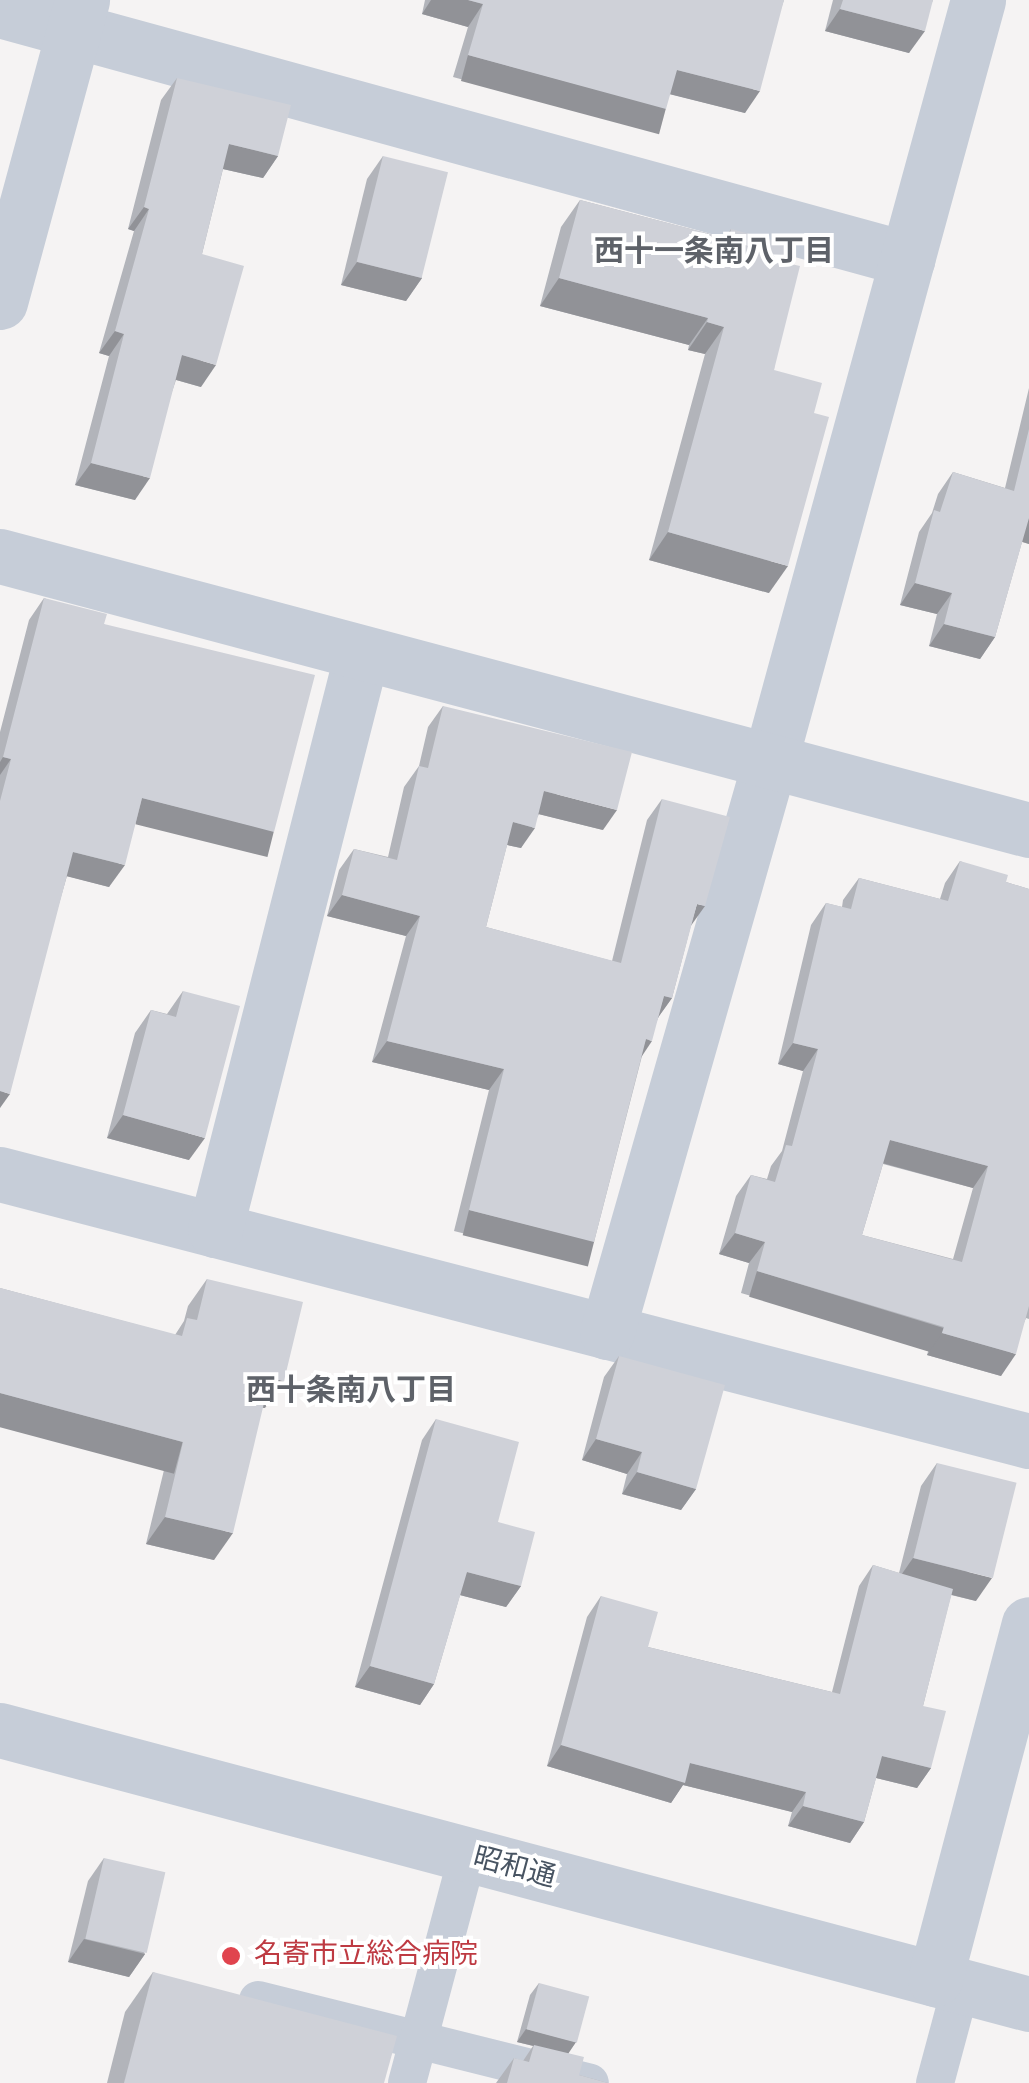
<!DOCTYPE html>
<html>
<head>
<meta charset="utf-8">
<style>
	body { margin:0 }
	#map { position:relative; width:1029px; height:2083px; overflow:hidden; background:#f5f3f3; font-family:Overpass,"Noto Sans JP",sans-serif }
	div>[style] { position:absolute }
	.service>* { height:38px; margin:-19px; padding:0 19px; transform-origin:19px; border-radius:19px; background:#c6cdd8 }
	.minor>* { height:55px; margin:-27.5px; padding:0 27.5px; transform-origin:27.5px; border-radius:27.5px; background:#c6cdd8 }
	.tertiary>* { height:55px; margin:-27.5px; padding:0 27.5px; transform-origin:27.5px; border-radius:27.5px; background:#c6cdd8 }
	.wall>* { inset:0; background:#b2b4ba }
	.shaded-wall>* { inset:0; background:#919297; transform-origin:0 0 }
	.building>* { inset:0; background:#cfd1d8; transform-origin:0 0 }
	.dots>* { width:28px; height:28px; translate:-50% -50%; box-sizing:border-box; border:5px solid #fff; border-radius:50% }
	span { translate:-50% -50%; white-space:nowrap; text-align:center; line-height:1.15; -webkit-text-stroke:8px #fff; paint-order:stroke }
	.street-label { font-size:28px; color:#485462 }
	.health-label { font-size:28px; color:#be3a42 }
	.left { translate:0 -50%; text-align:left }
	.neighbourhood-label { font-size:30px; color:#5e6269; font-weight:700 }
</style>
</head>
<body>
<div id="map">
	<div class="service">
		<i style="left:258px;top:2000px;width:342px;rotate:14deg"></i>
		<i style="left:407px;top:2083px;width:234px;rotate:-75.1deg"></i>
		<i style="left:935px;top:2083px;width:100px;rotate:-75deg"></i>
	</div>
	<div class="minor">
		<i style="left:0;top:10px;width:941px;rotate:15.35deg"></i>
		<i style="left:0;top:1174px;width:1063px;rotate:14.55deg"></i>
		<i style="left:215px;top:1230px;width:595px;rotate:-75.71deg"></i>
		<i style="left:607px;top:1332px;width:594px;rotate:-74.07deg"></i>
		<i style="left:770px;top:761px;width:789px;rotate:-74.71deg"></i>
	</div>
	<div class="tertiary">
		<i style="left:0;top:302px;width:313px;rotate:-74.8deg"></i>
		<i style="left:0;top:556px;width:1065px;rotate:14.91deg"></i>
		<i style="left:0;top:1730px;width:1065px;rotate:14.91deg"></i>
		<i style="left:935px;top:1979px;width:367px;rotate:-75.2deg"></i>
	</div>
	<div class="wall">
		<i style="clip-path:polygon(425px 0,784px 0,745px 113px,670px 94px,650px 131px,453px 77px,468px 27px,422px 14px)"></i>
		<i style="clip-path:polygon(833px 0,933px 0,909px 53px,825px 31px)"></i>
		<i style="clip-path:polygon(177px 78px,278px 156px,263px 178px,223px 169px,202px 254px,201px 387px,176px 380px,135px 500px,75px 485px,109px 356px,99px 353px,134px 231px,128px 229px,161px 100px)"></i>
		<i style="clip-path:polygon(383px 156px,422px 278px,406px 301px,341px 285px,367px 179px)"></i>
		<i style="clip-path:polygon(580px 200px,725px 238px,731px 229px,782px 262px,774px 370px,769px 593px,649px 560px,705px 354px,688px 350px,689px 345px,540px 306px,561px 227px)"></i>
		<i style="clip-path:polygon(1029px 388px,1029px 544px,1022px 542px,995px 637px,980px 659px,929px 646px,937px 614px,900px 605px,919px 532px,932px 513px,938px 494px,953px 472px,1005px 488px)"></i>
		<i style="clip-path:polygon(44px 598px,104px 624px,259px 854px,136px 822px,109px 887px,67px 876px,0 1108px,0 732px,29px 620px)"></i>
		<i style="clip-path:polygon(443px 706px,603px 830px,539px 814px,521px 848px,507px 845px,486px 927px,612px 961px,647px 820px,662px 799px,691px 925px,672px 998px,659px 1016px,642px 1056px,594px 1242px,579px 1263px,454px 1231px,489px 1090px,372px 1062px,406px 936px,327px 916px,339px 870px,354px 849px,388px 857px,404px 787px,419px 766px,428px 727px)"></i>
		<i style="clip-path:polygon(evenodd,960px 861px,1006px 882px,1029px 889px,1029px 1319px,1026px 1318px,1001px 1376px,927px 1355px,929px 1348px,741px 1293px,749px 1263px,719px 1254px,736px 1196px,751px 1175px,767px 1179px,771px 1166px,782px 1151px,803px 1071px,778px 1064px,811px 925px,826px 903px,842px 907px,843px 900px,859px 878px,940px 899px,945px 883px,960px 861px,883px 1164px,973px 1188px,953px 1259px,862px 1235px,883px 1164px)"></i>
		<i style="clip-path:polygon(183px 991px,189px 1160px,107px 1138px,135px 1033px,151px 1010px,167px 1014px)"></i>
		<i style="clip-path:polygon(207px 1279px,265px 1408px,262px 1408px,214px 1560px,146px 1544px,164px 1470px,0 1426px,0 1288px,175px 1335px,184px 1321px,188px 1306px)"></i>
		<i style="clip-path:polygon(619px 1356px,696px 1489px,681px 1510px,622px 1494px,627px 1474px,582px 1460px,604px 1377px)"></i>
		<i style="clip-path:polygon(436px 1419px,498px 1522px,521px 1586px,506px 1607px,460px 1595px,434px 1684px,420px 1705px,355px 1687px,422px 1440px)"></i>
		<i style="clip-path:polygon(937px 1463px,976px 1601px,951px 1595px,923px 1706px,931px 1768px,917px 1788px,876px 1778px,864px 1822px,850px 1843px,788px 1826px,792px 1812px,683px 1785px,671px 1803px,547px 1766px,587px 1617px,601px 1596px,648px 1647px,832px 1692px,859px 1586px,873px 1565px,899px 1573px,921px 1486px)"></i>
		<i style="clip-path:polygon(104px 1858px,145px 1954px,129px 1977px,68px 1962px,88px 1881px)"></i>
		<i style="clip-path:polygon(153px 1972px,384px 2083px,107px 2083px,125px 2012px)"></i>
		<i style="clip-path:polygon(539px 1983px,576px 2042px,568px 2053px,579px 2075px,608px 2083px,496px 2083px,514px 2058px,523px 2061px,533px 2046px,517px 2042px,530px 1995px)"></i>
	</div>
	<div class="shaded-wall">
		<i style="clip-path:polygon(431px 0,468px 0,483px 4px,468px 27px,422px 14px)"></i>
		<i style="clip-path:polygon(840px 9px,925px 31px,909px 53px,825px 31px)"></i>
		<i style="left:468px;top:55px;width:205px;height:27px;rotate:15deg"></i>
		<i style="clip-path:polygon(677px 70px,760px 91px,745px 113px,661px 92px)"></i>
		<i style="clip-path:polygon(229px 144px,278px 156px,263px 178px,214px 167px)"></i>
		<i style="clip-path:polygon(144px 207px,149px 209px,134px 231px,128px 229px)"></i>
		<i style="clip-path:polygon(357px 262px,422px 278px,406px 301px,341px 285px)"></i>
		<i style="clip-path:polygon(559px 278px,708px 318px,689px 345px,540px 306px)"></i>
		<i style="clip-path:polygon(707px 322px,724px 327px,705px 354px,688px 350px)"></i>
		<i style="clip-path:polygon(115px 331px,124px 334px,109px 356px,99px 353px)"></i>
		<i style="clip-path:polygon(182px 355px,216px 365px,201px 387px,166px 377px)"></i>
		<i style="clip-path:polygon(91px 463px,150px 478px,135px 500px,75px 485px)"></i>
		<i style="clip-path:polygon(1029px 518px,1029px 544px,1014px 539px)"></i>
		<i style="clip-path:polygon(668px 532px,788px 566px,769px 593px,649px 560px)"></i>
		<i style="clip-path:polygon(915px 583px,952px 593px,937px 614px,900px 605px)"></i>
		<i style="clip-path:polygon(944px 624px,995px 637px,980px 659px,929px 646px)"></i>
		<i style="clip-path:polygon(3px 757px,11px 759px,0 775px,0 762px)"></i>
		<i style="clip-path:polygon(544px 791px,617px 810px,603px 830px,530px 812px)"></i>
		<i style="left:142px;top:798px;width:136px;height:27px;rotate:14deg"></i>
		<i style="clip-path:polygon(513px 822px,535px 828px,521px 848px,498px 843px)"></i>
		<i style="clip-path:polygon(73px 852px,125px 865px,109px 887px,58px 874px)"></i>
		<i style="clip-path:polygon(342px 895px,420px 916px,406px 936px,327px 916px)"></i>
		<i style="clip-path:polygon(697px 904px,705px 906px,690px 927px)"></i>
		<i style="clip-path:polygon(664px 996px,672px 998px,657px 1019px)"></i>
		<i style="clip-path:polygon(646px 1039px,652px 1041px,638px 1062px)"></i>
		<i style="clip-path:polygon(387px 1041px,504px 1069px,489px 1090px,372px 1062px)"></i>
		<i style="clip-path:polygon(793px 1043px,818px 1049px,803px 1071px,778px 1064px)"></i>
		<i style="clip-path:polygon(0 1091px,10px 1094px,0 1108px)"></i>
		<i style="clip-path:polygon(123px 1115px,205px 1138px,189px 1160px,107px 1138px)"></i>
		<i style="clip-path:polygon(890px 1140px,988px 1166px,973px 1188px,875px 1161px)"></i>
		<i style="left:469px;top:1210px;width:129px;height:26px;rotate:14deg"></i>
		<i style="clip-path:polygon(735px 1233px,765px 1242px,749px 1263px,719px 1254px)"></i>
		<i style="left:757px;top:1271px;width:195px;height:27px;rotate:17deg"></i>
		<i style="clip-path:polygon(942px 1333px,1016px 1354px,1001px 1376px,927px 1355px)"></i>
		<i style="clip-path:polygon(270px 1378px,284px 1381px,265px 1408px,251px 1405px)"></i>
		<i style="left:0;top:1393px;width:189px;height:33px;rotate:15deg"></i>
		<i style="clip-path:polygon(596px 1439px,642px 1452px,627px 1474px,582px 1460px)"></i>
		<i style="clip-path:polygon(637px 1472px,696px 1489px,681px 1510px,622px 1494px)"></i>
		<i style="clip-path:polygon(165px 1517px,233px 1533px,214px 1560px,146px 1544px)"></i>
		<i style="clip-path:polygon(913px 1558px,992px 1578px,976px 1601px,897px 1581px)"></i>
		<i style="clip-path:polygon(467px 1572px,521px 1586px,506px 1607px,452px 1593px)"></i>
		<i style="clip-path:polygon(370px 1666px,434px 1684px,420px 1705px,355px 1687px)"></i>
		<i style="clip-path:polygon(561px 1745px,690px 1763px,806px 1792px,792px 1812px,683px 1785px,671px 1803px,547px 1766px)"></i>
		<i style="clip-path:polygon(882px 1756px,931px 1768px,917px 1788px,868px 1776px)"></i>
		<i style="clip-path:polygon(803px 1806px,864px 1822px,850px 1843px,788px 1826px)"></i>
		<i style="clip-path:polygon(84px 1939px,145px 1954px,129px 1977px,68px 1962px)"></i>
		<i style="clip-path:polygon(526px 2029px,576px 2042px,568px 2054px,517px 2042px)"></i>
	</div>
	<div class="building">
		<i style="clip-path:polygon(468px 0,784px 0,760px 91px,677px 70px,666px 109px,468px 55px,483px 4px)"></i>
		<i style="clip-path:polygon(843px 0,933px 0,925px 31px,840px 9px)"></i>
		<i style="clip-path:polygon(177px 78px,291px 105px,278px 156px,229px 144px,202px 254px,244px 266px,216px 365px,182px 355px,150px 478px,91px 463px,124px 334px,115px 331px,149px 209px,144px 207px)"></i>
		<i style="left:383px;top:156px;width:67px;height:109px;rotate:14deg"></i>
		<i style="clip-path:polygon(580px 200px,729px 239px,731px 229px,787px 244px,782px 262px,800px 266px,774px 370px,822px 383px,814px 413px,829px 417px,788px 566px,668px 532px,724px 327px,707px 322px,708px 318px,559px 278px)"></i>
		<i style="clip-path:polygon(1029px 429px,1029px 518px,995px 637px,944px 624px,952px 593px,915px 583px,934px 510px,940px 512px,953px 472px,1014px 491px)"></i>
		<i style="clip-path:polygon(44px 598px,107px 614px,104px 624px,315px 675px,274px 832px,142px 798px,125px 865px,73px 852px,10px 1094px,0 1091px,0 801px,11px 759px,3px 757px)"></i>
		<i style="clip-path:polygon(443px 706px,632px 752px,617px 810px,544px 791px,535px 828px,513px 822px,486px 927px,621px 963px,662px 799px,730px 817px,705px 906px,697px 904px,672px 998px,664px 996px,652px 1041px,646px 1039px,594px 1242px,469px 1210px,504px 1069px,387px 1041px,420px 916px,342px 895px,354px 849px,397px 860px,419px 766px,428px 768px)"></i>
		<i style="clip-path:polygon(evenodd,960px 861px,1008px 875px,1006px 882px,1029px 889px,1029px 1306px,1016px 1354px,942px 1333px,944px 1327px,757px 1271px,765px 1242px,735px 1233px,751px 1175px,775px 1182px,786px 1145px,792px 1146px,818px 1049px,793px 1043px,826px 903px,851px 909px,859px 878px,948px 901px,960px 861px,890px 1140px,988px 1166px,962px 1262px,862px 1235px,890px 1140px)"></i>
		<i style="clip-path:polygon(183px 991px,240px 1006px,205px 1138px,123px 1115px,151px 1010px,176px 1017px)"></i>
		<i style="clip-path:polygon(207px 1279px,303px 1302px,284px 1381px,270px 1378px,233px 1533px,165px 1517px,183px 1442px,0 1393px,0 1288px,182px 1336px,187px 1318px,197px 1320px)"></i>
		<i style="clip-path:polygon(619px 1356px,725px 1385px,696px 1489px,637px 1472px,642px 1452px,596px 1439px)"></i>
		<i style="clip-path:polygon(436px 1419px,519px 1442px,498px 1522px,535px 1532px,521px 1586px,467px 1572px,434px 1684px,370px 1666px)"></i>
		<i style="left:937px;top:1463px;width:82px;height:98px;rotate:14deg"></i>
		<i style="clip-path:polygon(873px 1565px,953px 1589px,923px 1706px,946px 1711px,931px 1768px,882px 1756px,864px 1822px,803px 1806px,806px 1792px,690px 1763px,685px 1783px,561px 1745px,601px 1596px,658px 1612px,648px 1647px,840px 1694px)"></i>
		<i style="left:104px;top:1858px;width:63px;height:83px;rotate:13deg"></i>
		<i style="clip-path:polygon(153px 1972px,397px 2036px,384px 2083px,124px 2083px)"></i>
		<i style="left:539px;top:1983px;width:52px;height:48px;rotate:15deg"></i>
		<i style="clip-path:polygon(534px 2045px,584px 2057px,579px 2075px,608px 2083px,507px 2083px,514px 2058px,529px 2062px)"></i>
	</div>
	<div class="dots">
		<i style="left:231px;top:1956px;background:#e0444e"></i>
	</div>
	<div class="street-label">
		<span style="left:514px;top:1869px;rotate:15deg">昭和通</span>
	</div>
	<div class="health-label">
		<span class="left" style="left:254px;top:1956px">名寄市立総合病院</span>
	</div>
	<div class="neighbourhood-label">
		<span style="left:714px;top:254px">西十一条南八丁目</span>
		<span style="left:351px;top:1393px">西十条南八丁目</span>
	</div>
</div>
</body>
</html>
